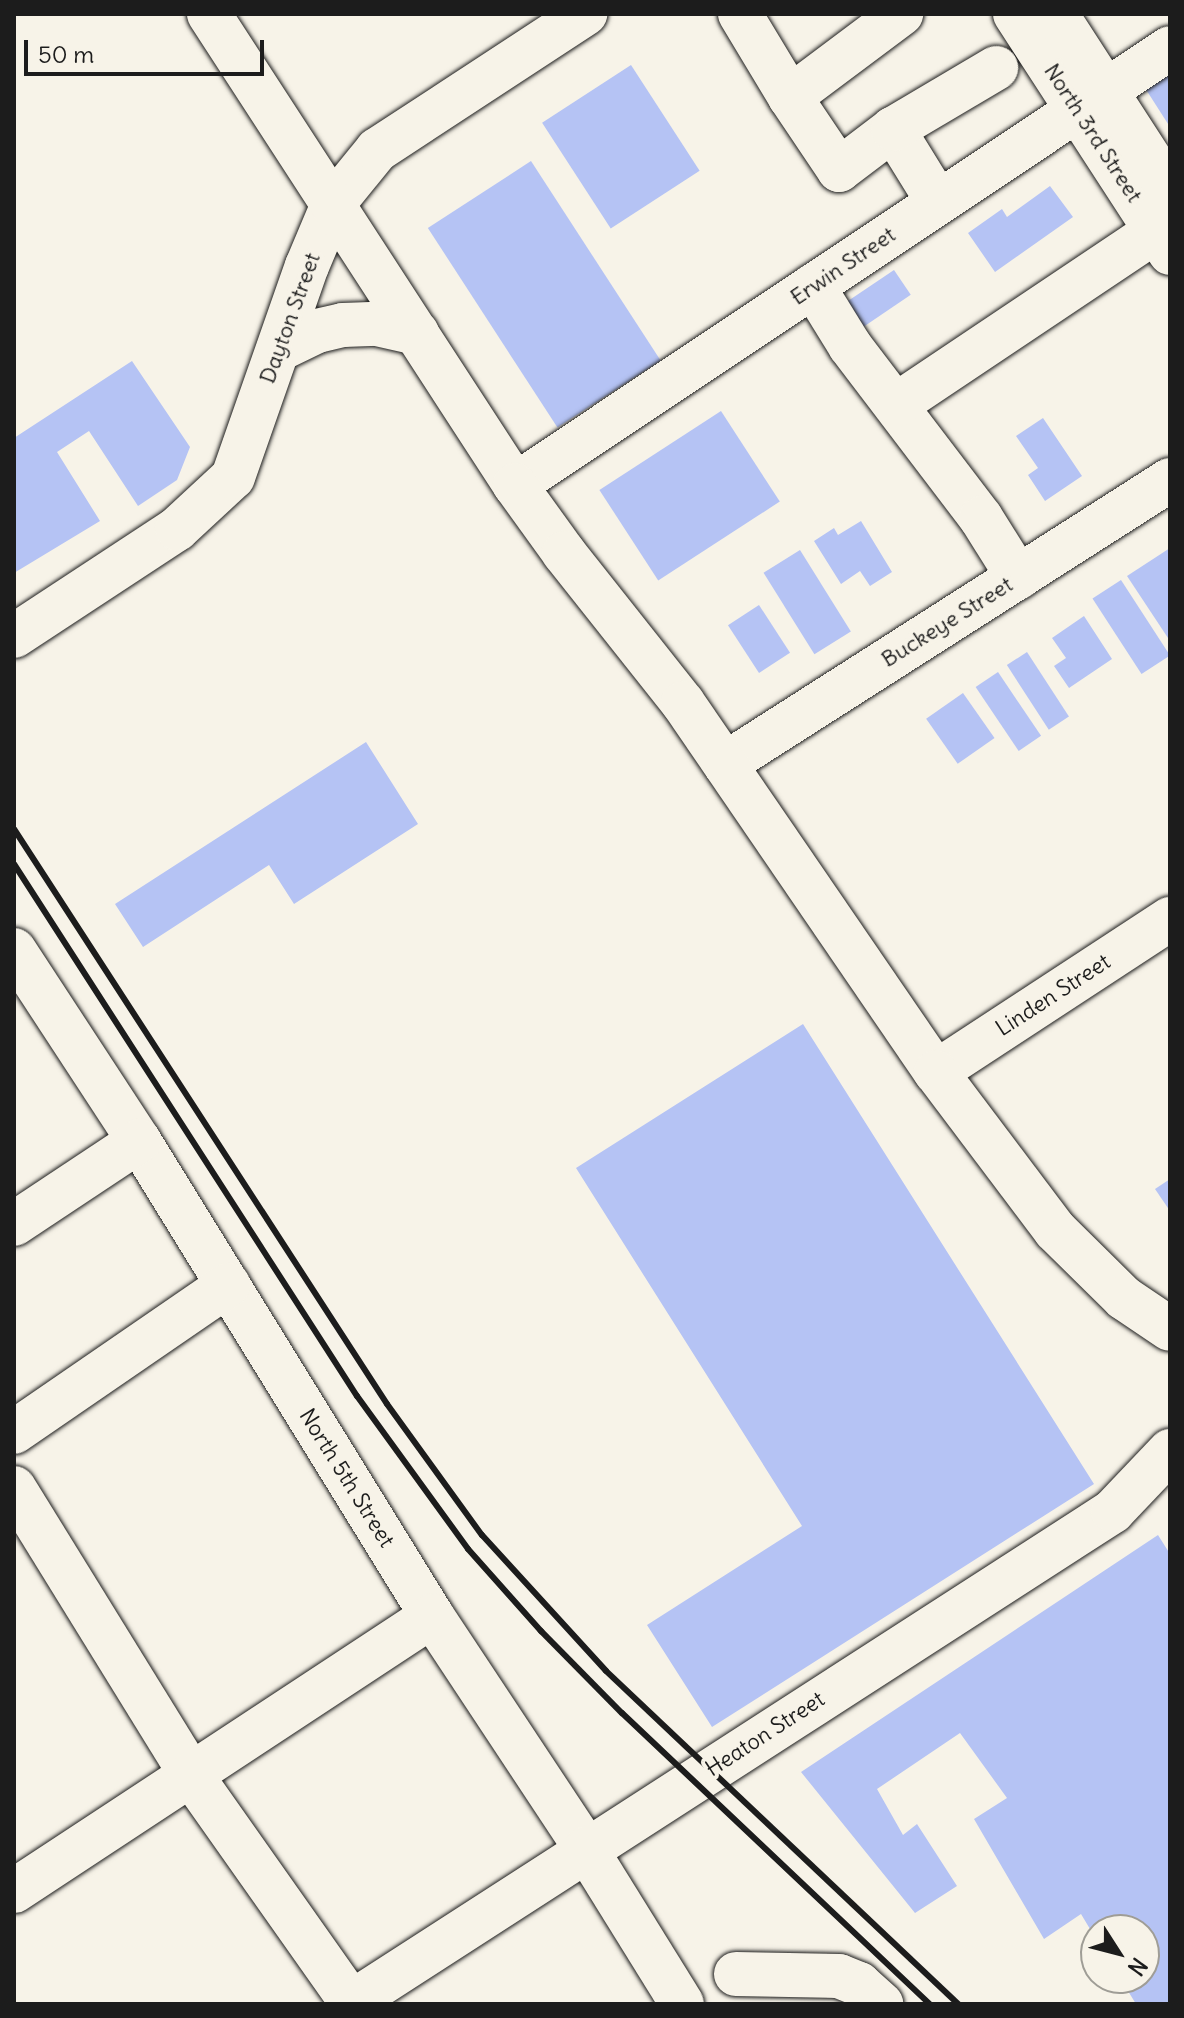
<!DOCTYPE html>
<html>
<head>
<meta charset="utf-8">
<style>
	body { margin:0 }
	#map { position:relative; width:1184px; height:2018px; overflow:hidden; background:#f7f3e8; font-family:Delius,sans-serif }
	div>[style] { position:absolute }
	.building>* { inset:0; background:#b5c3f4; transform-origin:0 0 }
	.roads { filter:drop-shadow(0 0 2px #1c1c1c) drop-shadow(0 0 2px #1c1c1c) }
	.minor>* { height:44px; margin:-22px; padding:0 22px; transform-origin:22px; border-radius:22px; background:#f7f3e8 }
	.highway>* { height:44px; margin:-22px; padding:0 22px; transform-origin:22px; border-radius:22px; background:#f7f3e8 }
	.rail>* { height:6px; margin:-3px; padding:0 3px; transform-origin:3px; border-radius:3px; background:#1c1c1c }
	span { translate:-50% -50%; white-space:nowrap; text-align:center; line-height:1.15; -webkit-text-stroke:8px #f7f3e8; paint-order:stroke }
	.street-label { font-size:22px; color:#1c1c1c }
	.frame { position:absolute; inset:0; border:16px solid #1c1c1c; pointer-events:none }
	.north { position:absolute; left:1080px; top:1914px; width:80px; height:80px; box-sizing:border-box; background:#f7f3e8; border:2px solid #9f9d96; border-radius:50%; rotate:126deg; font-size:22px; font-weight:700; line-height:32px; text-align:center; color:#1c1c1c }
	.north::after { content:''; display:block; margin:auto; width:28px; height:36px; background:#1c1c1c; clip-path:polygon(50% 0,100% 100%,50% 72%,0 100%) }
	.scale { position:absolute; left:24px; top:40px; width:240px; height:36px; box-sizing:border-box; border:4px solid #1c1c1c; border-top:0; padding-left:10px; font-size:24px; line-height:28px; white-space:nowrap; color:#1c1c1c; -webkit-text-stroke:6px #f7f3e8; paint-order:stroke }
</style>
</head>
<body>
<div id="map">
	<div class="building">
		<i style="left:631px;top:65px;width:126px;height:106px;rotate:57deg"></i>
		<i style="clip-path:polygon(1170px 72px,1170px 127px,1145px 88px)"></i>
		<i style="left:531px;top:161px;width:238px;height:123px;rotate:57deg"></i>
		<i style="clip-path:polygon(1050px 186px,1073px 217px,995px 272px,968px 233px,1002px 209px,1007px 217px)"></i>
		<i style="left:894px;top:270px;width:30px;height:60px;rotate:56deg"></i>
		<i style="clip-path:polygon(132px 361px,190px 447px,177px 480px,138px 506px,89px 431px,57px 452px,100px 521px,14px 573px,14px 438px)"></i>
		<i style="left:721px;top:411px;width:108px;height:145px;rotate:57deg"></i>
		<i style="clip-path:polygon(1043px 418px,1082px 476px,1045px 501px,1028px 475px,1038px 468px,1016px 436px)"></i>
		<i style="clip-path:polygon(861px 521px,892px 572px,870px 586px,860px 571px,841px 584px,814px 541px,834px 528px,838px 535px)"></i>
		<i style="clip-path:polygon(1170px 548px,1170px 641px,1127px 576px)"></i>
		<i style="left:800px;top:550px;width:96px;height:43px;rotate:58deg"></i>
		<i style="left:1121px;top:580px;width:90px;height:34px;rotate:57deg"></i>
		<i style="left:759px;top:605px;width:57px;height:37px;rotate:57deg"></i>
		<i style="clip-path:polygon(1084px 616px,1112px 659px,1069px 688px,1054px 666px,1066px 658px,1052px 638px)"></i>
		<i style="left:1027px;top:652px;width:77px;height:24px;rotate:57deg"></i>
		<i style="left:998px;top:672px;width:77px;height:27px;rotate:56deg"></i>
		<i style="left:963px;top:693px;width:55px;height:45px;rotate:55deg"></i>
		<i style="clip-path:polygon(366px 742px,418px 824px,294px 904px,269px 865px,143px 947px,115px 904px)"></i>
		<i style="clip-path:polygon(803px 1024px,1094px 1484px,712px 1727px,647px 1625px,802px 1526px,576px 1168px)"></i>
		<i style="clip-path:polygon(1170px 1179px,1170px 1211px,1155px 1189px)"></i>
		<i style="clip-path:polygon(1158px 1535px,1170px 1554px,1170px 2004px,1136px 2004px,1120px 1978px,1144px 1978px,1144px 1930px,1096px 1930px,1096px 1939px,1081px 1914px,1044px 1939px,974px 1819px,1007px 1798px,960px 1733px,877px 1789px,903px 1835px,917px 1824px,957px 1886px,915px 1913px,801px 1772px)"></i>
	</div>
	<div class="roads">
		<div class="minor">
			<i style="left:740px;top:14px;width:97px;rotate:58.9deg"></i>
			<i style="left:790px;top:97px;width:139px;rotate:-36.8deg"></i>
			<i style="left:1015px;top:14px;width:285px;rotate:57deg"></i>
			<i style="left:1056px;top:14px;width:210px;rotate:57.1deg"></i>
			<i style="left:790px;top:97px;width:88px;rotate:56.1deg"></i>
			<i style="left:839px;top:170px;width:68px;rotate:-37.2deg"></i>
			<i style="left:938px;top:202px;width:86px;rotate:-121.7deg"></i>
			<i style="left:893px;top:129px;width:120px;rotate:-30.6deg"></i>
			<i style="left:813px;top:286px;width:70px;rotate:58.3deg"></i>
			<i style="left:850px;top:346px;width:216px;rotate:52.7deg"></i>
			<i style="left:981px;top:518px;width:70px;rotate:57.9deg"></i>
			<i style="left:278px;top:350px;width:43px;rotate:-26deg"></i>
			<i style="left:317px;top:331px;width:27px;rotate:-13deg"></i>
			<i style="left:343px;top:325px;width:34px;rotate:-2deg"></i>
			<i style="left:377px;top:324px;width:41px;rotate:12.7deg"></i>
			<i style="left:896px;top:405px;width:313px;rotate:-33.8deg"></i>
			<i style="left:515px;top:485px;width:787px;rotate:-33.71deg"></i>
			<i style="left:14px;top:636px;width:195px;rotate:-33.3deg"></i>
			<i style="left:177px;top:529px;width:76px;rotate:-42.9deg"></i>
			<i style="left:233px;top:477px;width:224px;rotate:-70.7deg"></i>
			<i style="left:307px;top:266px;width:67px;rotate:-67.2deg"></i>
			<i style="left:333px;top:204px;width:70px;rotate:-50.8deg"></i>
			<i style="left:377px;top:150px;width:249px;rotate:-33.2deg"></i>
			<i style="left:725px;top:764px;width:528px;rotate:-32.55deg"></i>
			<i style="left:14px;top:950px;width:228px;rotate:56.8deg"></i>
			<i style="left:139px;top:1141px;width:558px;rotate:58.33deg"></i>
			<i style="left:432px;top:1616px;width:279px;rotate:56.5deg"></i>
			<i style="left:586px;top:1849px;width:182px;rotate:58.2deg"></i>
			<i style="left:936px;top:1072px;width:280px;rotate:-33.2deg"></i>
			<i style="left:14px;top:1224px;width:150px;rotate:-33.6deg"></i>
			<i style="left:14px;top:1432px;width:260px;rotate:-34.5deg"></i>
			<i style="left:14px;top:1488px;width:337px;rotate:58.3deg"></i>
			<i style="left:191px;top:1775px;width:278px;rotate:54.8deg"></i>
			<i style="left:14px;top:1891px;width:500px;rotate:-33.34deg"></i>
			<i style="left:736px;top:1974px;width:103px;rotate:1.1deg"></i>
			<i style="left:839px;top:1976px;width:22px;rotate:22deg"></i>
			<i style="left:859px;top:1984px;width:30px;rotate:42deg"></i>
			<i style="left:349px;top:2004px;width:909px;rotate:-32.83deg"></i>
			<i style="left:1113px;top:1511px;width:83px;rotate:-46.5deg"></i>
		</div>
		<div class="highway">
			<i style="left:209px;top:14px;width:562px;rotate:56.99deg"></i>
			<i style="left:515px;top:485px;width:84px;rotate:54.2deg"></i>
			<i style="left:564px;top:553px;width:191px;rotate:51.6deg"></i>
			<i style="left:683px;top:703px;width:447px;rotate:55.6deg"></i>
			<i style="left:936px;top:1072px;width:198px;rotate:53deg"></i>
			<i style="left:1055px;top:1230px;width:97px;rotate:44.6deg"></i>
			<i style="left:1124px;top:1298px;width:55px;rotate:34deg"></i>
		</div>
	</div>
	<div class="rail">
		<i style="left:14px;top:829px;width:685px;rotate:57.03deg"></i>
		<i style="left:387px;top:1404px;width:162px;rotate:54.1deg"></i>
		<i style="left:482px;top:1535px;width:184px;rotate:47.6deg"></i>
		<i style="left:606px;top:1671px;width:485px;rotate:43.4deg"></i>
		<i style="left:14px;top:864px;width:633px;rotate:57.19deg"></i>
		<i style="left:357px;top:1396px;width:189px;rotate:54deg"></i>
		<i style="left:468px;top:1549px;width:110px;rotate:48.3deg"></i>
		<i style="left:541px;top:1631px;width:115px;rotate:45.4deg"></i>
		<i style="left:622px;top:1713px;width:424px;rotate:43.4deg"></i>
	</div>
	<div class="street-label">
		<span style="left:1093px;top:133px;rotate:57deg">North 3rd Street</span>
		<span style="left:843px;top:266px;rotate:-34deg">Erwin Street</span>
		<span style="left:290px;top:318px;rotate:-70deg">Dayton Street</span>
		<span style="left:947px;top:622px;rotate:-32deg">Buckeye Street</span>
		<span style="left:1053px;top:995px;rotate:-33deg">Linden Street</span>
		<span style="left:347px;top:1478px;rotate:58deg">North 5th Street</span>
		<span style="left:765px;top:1734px;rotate:-33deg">Heaton Street</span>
	</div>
	<div class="frame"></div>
	<div class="north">N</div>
	<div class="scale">50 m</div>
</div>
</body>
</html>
